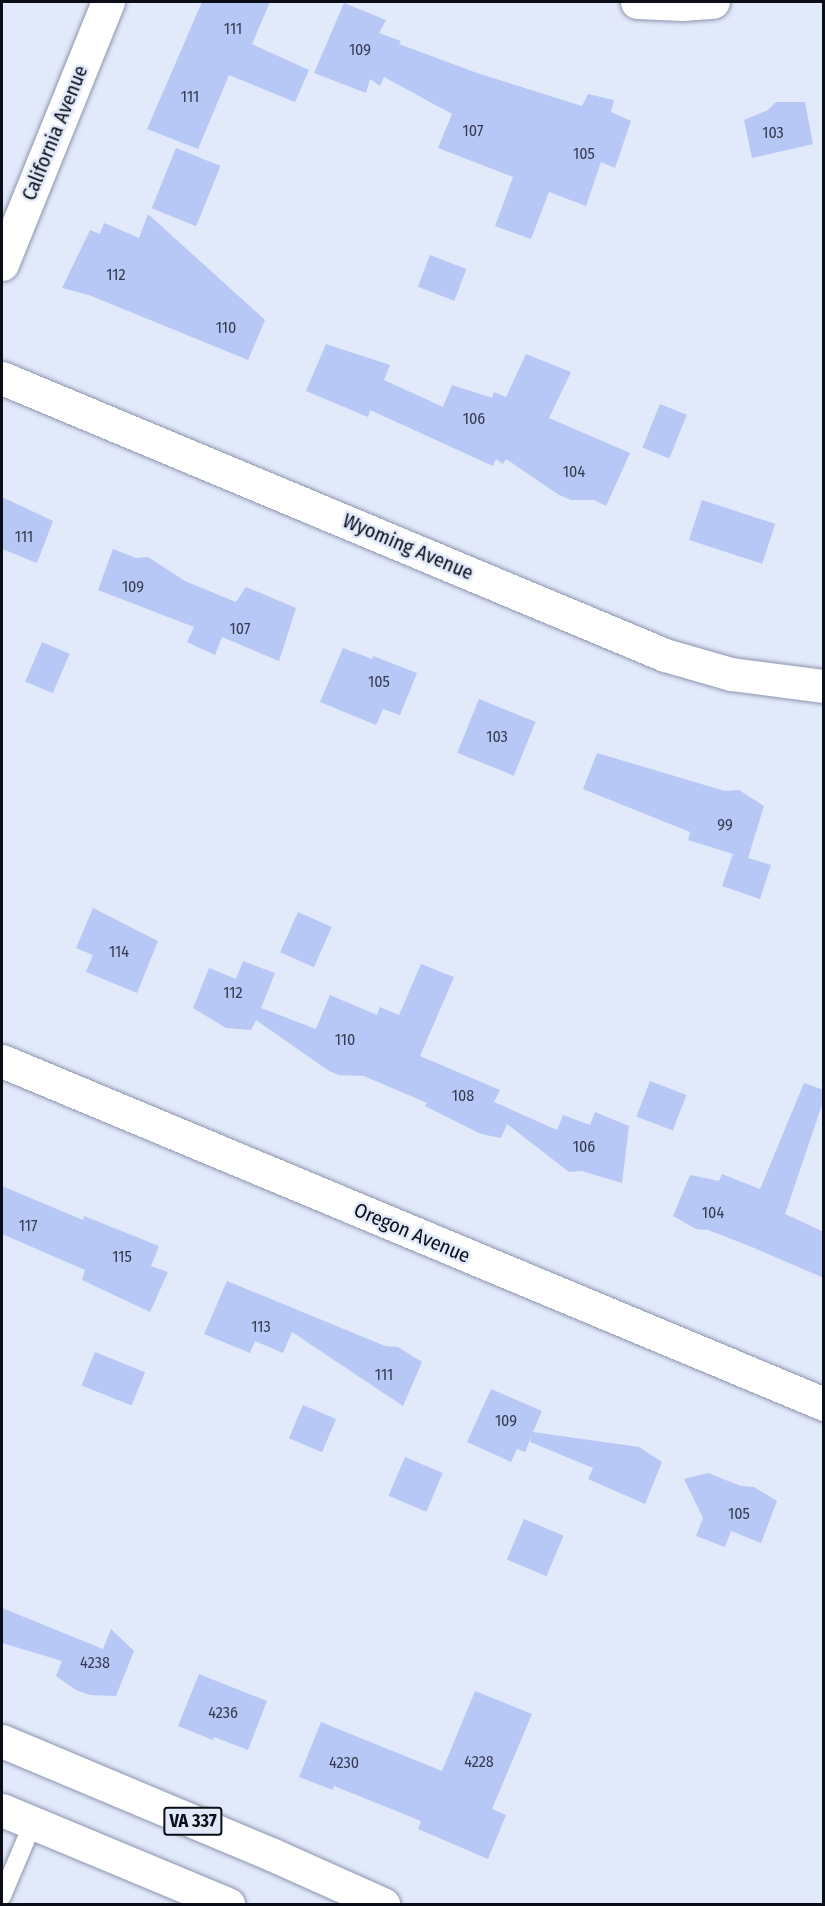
<!DOCTYPE html>
<html>
<head>
<meta charset="utf-8">
<style>
	body { margin:0 }
	#map { position:relative; width:825px; height:1906px; overflow:hidden; background:#e2e9fa; font-family:"Fira Sans Condensed",sans-serif }
	div>[style] { position:absolute }
	.building>* { inset:0; background:#b7c8f6; transform-origin:0 0 }
	.roads { filter:drop-shadow(0 0 2px #8c95af) drop-shadow(0 0 2px #8c95af) }
	.lane>* { height:18px; margin:-9px; padding:0 9px; transform-origin:9px; border-radius:9px; background:#fff }
	.street>* { height:33px; margin:-16.5px; padding:0 16.5px; transform-origin:16.5px; border-radius:16.5px; background:#fff }
	.primary>* { height:33px; margin:-16.5px; padding:0 16.5px; transform-origin:16.5px; border-radius:16.5px; background:#fff }
	span { translate:-50% -50%; white-space:nowrap; text-align:center; line-height:1.15; -webkit-text-stroke:5px #e2e9fa; paint-order:stroke }
	.number-label { font-size:16px; color:#363c4f }
	.number-label span { -webkit-text-stroke-width:0 }
	.shield-label span { padding:2px 4px; background:#e2e9fa; border:2px solid; border-radius:4px; -webkit-text-stroke-width:0 }
	.shield-label { font-size:18px; color:#0b0e17; font-weight:700 }
	.street-label { font-size:20px; color:#0b0e17 }
	.frame { position:absolute; inset:0; border:3px solid #0b0e17; pointer-events:none }
</style>
</head>
<body>
<div id="map">
	<div class="building">
		<i style="clip-path:polygon(202px 2px,270px 2px,252px 44px,309px 70px,295px 102px,229px 75px,198px 149px,147px 129px)"></i>
		<i style="clip-path:polygon(344px 3px,386px 20px,379px 33px,401px 41px,399px 44px,477px 73px,582px 106px,588px 94px,614px 100px,611px 112px,631px 121px,615px 168px,601px 162px,586px 206px,549px 192px,531px 239px,495px 226px,513px 177px,438px 148px,452px 114px,384px 77px,380px 86px,370px 79px,366px 93px,314px 73px)"></i>
		<i style="clip-path:polygon(776px 102px,805px 102px,813px 144px,752px 158px,744px 120px,768px 110px)"></i>
		<i style="left:176px;top:148px;width:48px;height:65px;rotate:22deg"></i>
		<i style="clip-path:polygon(148px 214px,265px 320px,248px 360px,89px 295px,62px 288px,90px 230px,100px 234px,104px 223px,139px 238px)"></i>
		<i style="left:430px;top:255px;width:39px;height:34px;rotate:21deg"></i>
		<i style="clip-path:polygon(326px 344px,390px 365px,384px 380px,443px 407px,452px 385px,492px 398px,494px 392px,506px 397px,526px 354px,571px 372px,549px 418px,630px 453px,606px 506px,594px 500px,571px 500px,559px 495px,506px 459px,503px 464px,496px 459px,493px 466px,370px 410px,368px 417px,306px 391px)"></i>
		<i style="left:660px;top:404px;width:29px;height:47px;rotate:22deg"></i>
		<i style="clip-path:polygon(2px 497px,53px 521px,37px 563px,2px 549px)"></i>
		<i style="left:702px;top:500px;width:77px;height:42px;rotate:18deg"></i>
		<i style="clip-path:polygon(113px 549px,136px 558px,148px 557px,185px 581px,236px 602px,246px 587px,296px 608px,279px 661px,222px 637px,215px 655px,187px 642px,194px 627px,98px 590px)"></i>
		<i style="left:42px;top:642px;width:30px;height:43px;rotate:23deg"></i>
		<i style="clip-path:polygon(343px 648px,372px 659px,373px 656px,417px 673px,400px 715px,383px 709px,376px 725px,320px 702px)"></i>
		<i style="left:479px;top:699px;width:61px;height:58px;rotate:22deg"></i>
		<i style="clip-path:polygon(597px 753px,725px 791px,739px 790px,764px 806px,748px 858px,771px 865px,760px 899px,722px 886px,733px 854px,688px 840px,690px 832px,583px 789px)"></i>
		<i style="clip-path:polygon(93px 908px,158px 941px,137px 993px,86px 972px,93px 955px,76px 948px)"></i>
		<i style="left:298px;top:912px;width:37px;height:44px;rotate:24deg"></i>
		<i style="clip-path:polygon(243px 961px,275px 973px,261px 1008px,316px 1029px,330px 995px,377px 1015px,380px 1007px,399px 1015px,421px 964px,454px 977px,420px 1056px,500px 1090px,494px 1102px,557px 1130px,563px 1115px,590px 1125px,595px 1112px,629px 1126px,622px 1183px,582px 1171px,569px 1172px,507px 1124px,501px 1138px,481px 1134px,425px 1106px,427px 1103px,364px 1076px,339px 1075px,329px 1071px,256px 1020px,251px 1030px,226px 1028px,193px 1008px,209px 968px,236px 979px)"></i>
		<i style="left:650px;top:1081px;width:39px;height:38px;rotate:21deg"></i>
		<i style="clip-path:polygon(804px 1083px,824px 1090px,824px 1099px,785px 1214px,824px 1232px,824px 1278px,747px 1245px,708px 1230px,696px 1229px,673px 1216px,690px 1175px,719px 1181px,722px 1174px,760px 1189px)"></i>
		<i style="clip-path:polygon(2px 1186px,83px 1220px,84px 1216px,159px 1246px,151px 1266px,168px 1272px,150px 1312px,82px 1280px,85px 1270px,2px 1234px)"></i>
		<i style="clip-path:polygon(227px 1281px,385px 1346px,398px 1347px,422px 1362px,403px 1406px,292px 1332px,283px 1353px,255px 1341px,250px 1353px,204px 1334px)"></i>
		<i style="left:95px;top:1352px;width:54px;height:36px;rotate:22deg"></i>
		<i style="clip-path:polygon(491px 1389px,542px 1411px,533px 1432px,639px 1447px,662px 1462px,645px 1504px,588px 1479px,593px 1468px,530px 1442px,532px 1435px,525px 1452px,517px 1449px,511px 1462px,467px 1442px)"></i>
		<i style="left:303px;top:1405px;width:36px;height:36px;rotate:23deg"></i>
		<i style="left:405px;top:1457px;width:41px;height:42px;rotate:23deg"></i>
		<i style="clip-path:polygon(708px 1473px,741px 1486px,754px 1487px,777px 1501px,761px 1543px,731px 1531px,725px 1547px,696px 1536px,703px 1518px,684px 1479px)"></i>
		<i style="left:524px;top:1519px;width:43px;height:44px;rotate:23deg"></i>
		<i style="clip-path:polygon(2px 1608px,103px 1649px,111px 1629px,134px 1651px,116px 1696px,90px 1695px,76px 1690px,56px 1676px,62px 1661px,2px 1643px)"></i>
		<i style="clip-path:polygon(199px 1674px,267px 1701px,248px 1750px,214px 1737px,213px 1740px,178px 1726px)"></i>
		<i style="clip-path:polygon(475px 1691px,532px 1714px,492px 1809px,506px 1815px,488px 1859px,418px 1829px,421px 1821px,334px 1786px,333px 1790px,299px 1777px,321px 1722px,442px 1771px)"></i>
	</div>
	<div class="roads">
		<div class="lane">
			<i style="left:2px;top:1896px;width:79px;rotate:-67deg"></i>
		</div>
		<div class="street">
			<i style="left:637px;top:2px;width:45px;rotate:2.5deg"></i>
			<i style="left:682px;top:4px;width:31px;rotate:-4deg"></i>
			<i style="left:2px;top:264px;width:283px;rotate:-68deg"></i>
			<i style="left:2px;top:378px;width:719px;rotate:22.68deg"></i>
			<i style="left:665px;top:655px;width:69px;rotate:16.1deg"></i>
			<i style="left:731px;top:674px;width:94px;rotate:7.4deg"></i>
			<i style="left:2px;top:1061px;width:891px;rotate:22.65deg"></i>
		</div>
		<div class="primary">
			<i style="left:2px;top:1741px;width:292px;rotate:22.8deg"></i>
			<i style="left:271px;top:1854px;width:123px;rotate:24.1deg"></i>
			<i style="left:2px;top:1810px;width:245px;rotate:22.6deg"></i>
		</div>
	</div>
	<div class="number-label">
		<span style="left:233px;top:29px">111</span>
		<span style="left:360px;top:50px">109</span>
		<span style="left:190px;top:97px">111</span>
		<span style="left:473px;top:131px">107</span>
		<span style="left:773px;top:133px">103</span>
		<span style="left:584px;top:154px">105</span>
		<span style="left:116px;top:275px">112</span>
		<span style="left:226px;top:328px">110</span>
		<span style="left:474px;top:419px">106</span>
		<span style="left:574px;top:472px">104</span>
		<span style="left:24px;top:537px">111</span>
		<span style="left:133px;top:587px">109</span>
		<span style="left:240px;top:629px">107</span>
		<span style="left:379px;top:682px">105</span>
		<span style="left:497px;top:737px">103</span>
		<span style="left:725px;top:825px">99</span>
		<span style="left:119px;top:952px">114</span>
		<span style="left:233px;top:993px">112</span>
		<span style="left:345px;top:1040px">110</span>
		<span style="left:463px;top:1096px">108</span>
		<span style="left:584px;top:1147px">106</span>
		<span style="left:713px;top:1213px">104</span>
		<span style="left:28px;top:1226px">117</span>
		<span style="left:122px;top:1257px">115</span>
		<span style="left:261px;top:1327px">113</span>
		<span style="left:384px;top:1375px">111</span>
		<span style="left:506px;top:1421px">109</span>
		<span style="left:739px;top:1514px">105</span>
		<span style="left:95px;top:1663px">4238</span>
		<span style="left:223px;top:1713px">4236</span>
		<span style="left:479px;top:1762px">4228</span>
		<span style="left:344px;top:1763px">4230</span>
	</div>
	<div class="shield-label">
		<span style="left:193px;top:1821px">VA 337</span>
	</div>
	<div class="street-label">
		<span style="left:55px;top:133px;rotate:-68deg">California Avenue</span>
		<span style="left:408px;top:547px;rotate:23deg">Wyoming Avenue</span>
		<span style="left:412px;top:1233px;rotate:23deg">Oregon Avenue</span>
	</div>
	<div class="frame"></div>
</div>
</body>
</html>
